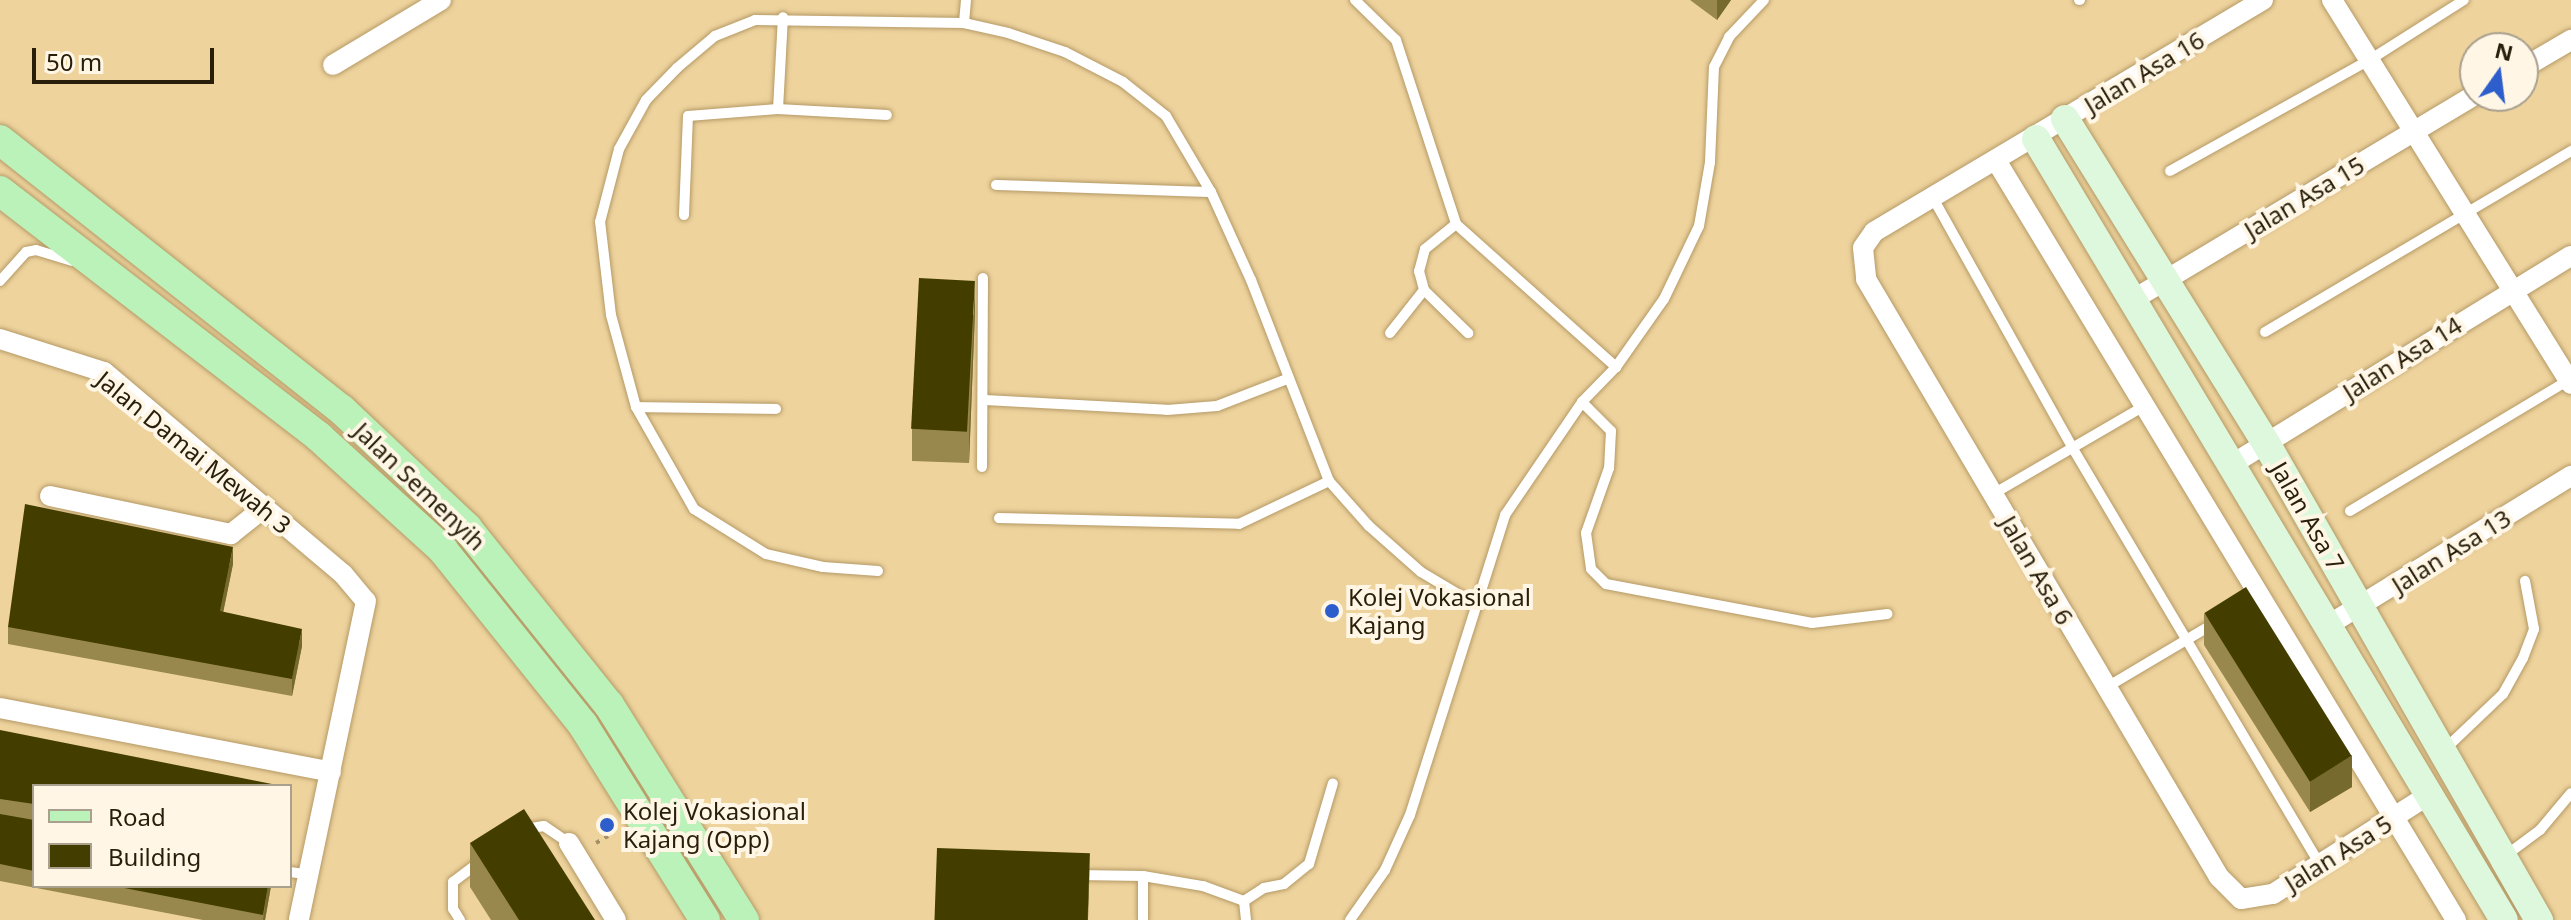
<!DOCTYPE html>
<html>
<head>
<meta charset="utf-8">
<style>
	body { margin:0 }
	#map { position:relative; width:2571px; height:920px; overflow:hidden; background:#eed39d; font-family:"Noto Sans",sans-serif }
	div>[style] { position:absolute }
	.path>* { height:4px; margin-top:-2px; transform-origin:0; background:repeating-linear-gradient(90deg,#a59066 0 4px,transparent 0 10px) }
	.roads { filter:drop-shadow(0 0 2px #b59a67) drop-shadow(0 0 2px #b59a67) }
	.lane>* { height:10px; margin:-5px; padding:0 5px; transform-origin:5px; border-radius:5px; background:#fff }
	.street>* { height:20px; margin:-10px; padding:0 10px; transform-origin:10px; border-radius:10px; background:#fff }
	.secondary>* { height:28px; margin:-14px; padding:0 14px; transform-origin:14px; border-radius:14px; background:#ddf8dc }
	.primary>* { height:30px; margin:-15px; padding:0 15px; transform-origin:15px; border-radius:15px; background:#bbf2b9 }
	.wall>* { inset:0; background:#98884e }
	.shaded-wall>* { inset:0; background:#766a2f }
	.building>* { inset:0; background:#433d00; transform-origin:0 0 }
	.dots>* { width:22px; height:22px; translate:-50% -50%; box-sizing:border-box; border:4px solid #fff6e6; border-radius:50% }
	span { translate:-50% -50%; white-space:nowrap; text-align:center; line-height:1.15; -webkit-text-stroke:8px #fff6e6; paint-order:stroke }
	.street-label { font-size:24px; color:#281e09 }
	.poi-label { font-size:24px; color:#281e09 }
	.left { translate:0 -50%; text-align:left }
	.legend { position:absolute; left:32px; top:784px; width:260px; height:104px; box-sizing:border-box; background:#fff6e6; border:2px solid #a9a08e; margin:0; padding:10px 14px; list-style:none; font-size:24px; color:#281e09 }
	.legend li { display:flex; align-items:center; gap:16px; height:40px }
	.legend b { width:40px; border:2px solid #a9a08e }
	.north { position:absolute; left:2459px; top:32px; width:80px; height:80px; box-sizing:border-box; background:#fff6e6; border:2px solid #a9a08e; border-radius:50%; rotate:14deg; font-size:22px; font-weight:700; line-height:32px; text-align:center; color:#281e09 }
	.north::after { content:''; display:block; margin:auto; width:28px; height:36px; background:#2d5ecc; clip-path:polygon(50% 0,100% 100%,50% 72%,0 100%) }
	.scale { position:absolute; left:32px; top:48px; width:182px; height:36px; box-sizing:border-box; border:4px solid #281e09; border-top:0; padding-left:10px; font-size:24px; line-height:28px; white-space:nowrap; color:#281e09; -webkit-text-stroke:6px #fff6e6; paint-order:stroke }
</style>
</head>
<body>
<div id="map">
	<div class="path">
		<i style="left:596px;top:843px;width:20px;rotate:-30deg"></i>
	</div>
	<div class="roads">
		<div class="lane">
			<i style="left:1355px;top:0;width:57px;rotate:44.3deg"></i>
			<i style="left:1396px;top:40px;width:194px;rotate:71.9deg"></i>
			<i style="left:1456px;top:224px;width:215px;rotate:41.8deg"></i>
			<i style="left:2079px;top:0;width:1px"></i>
			<i style="left:964px;top:23px;width:23px;rotate:-85deg"></i>
			<i style="left:778px;top:109px;width:109px;rotate:3.2deg"></i>
			<i style="left:2170px;top:171px;width:230px;rotate:-29.1deg"></i>
			<i style="left:2371px;top:59px;width:110px;rotate:-32.4deg"></i>
			<i style="left:996px;top:185px;width:215px;rotate:1.9deg"></i>
			<i style="left:1933px;top:198px;width:285px;rotate:60.8deg"></i>
			<i style="left:2072px;top:447px;width:485px;rotate:59.3deg"></i>
			<i style="left:684px;top:215px;width:99px;rotate:-87.7deg"></i>
			<i style="left:688px;top:116px;width:90px;rotate:-4.4deg"></i>
			<i style="left:778px;top:109px;width:92px;rotate:-86.9deg"></i>
			<i style="left:1456px;top:224px;width:40px;rotate:141deg"></i>
			<i style="left:1425px;top:249px;width:23px;rotate:105deg"></i>
			<i style="left:1419px;top:271px;width:20px;rotate:75deg"></i>
			<i style="left:1424px;top:290px;width:62px;rotate:44.3deg"></i>
			<i style="left:0;top:281px;width:39px;rotate:-48deg"></i>
			<i style="left:26px;top:252px;width:10px;rotate:-11deg"></i>
			<i style="left:36px;top:250px;width:37px;rotate:17deg"></i>
			<i style="left:2265px;top:332px;width:356px;rotate:-30.6deg"></i>
			<i style="left:1390px;top:333px;width:55px;rotate:-51.7deg"></i>
			<i style="left:985px;top:400px;width:182px;rotate:3.1deg"></i>
			<i style="left:1167px;top:410px;width:50px;rotate:-4.6deg"></i>
			<i style="left:1217px;top:406px;width:75px;rotate:-21.1deg"></i>
			<i style="left:1582px;top:402px;width:41px;rotate:45deg"></i>
			<i style="left:1611px;top:431px;width:37px;rotate:93deg"></i>
			<i style="left:1609px;top:468px;width:69px;rotate:109.5deg"></i>
			<i style="left:1586px;top:533px;width:36px;rotate:82deg"></i>
			<i style="left:1591px;top:569px;width:21px;rotate:45deg"></i>
			<i style="left:1606px;top:584px;width:210px;rotate:10.7deg"></i>
			<i style="left:1812px;top:623px;width:76px;rotate:-6.8deg"></i>
			<i style="left:636px;top:407px;width:140px;rotate:0.8deg"></i>
			<i style="left:982px;top:467px;width:189px;rotate:-89.7deg"></i>
			<i style="left:1993px;top:494px;width:175px;rotate:-30.2deg"></i>
			<i style="left:2350px;top:511px;width:255px;rotate:-30.9deg"></i>
			<i style="left:999px;top:518px;width:240px;rotate:1.4deg"></i>
			<i style="left:1239px;top:524px;width:100px;rotate:-25.5deg"></i>
			<i style="left:878px;top:571px;width:55px;rotate:-175.8deg"></i>
			<i style="left:823px;top:567px;width:58px;rotate:-167.2deg"></i>
			<i style="left:766px;top:554px;width:85px;rotate:-148deg"></i>
			<i style="left:694px;top:509px;width:117px;rotate:-119.6deg"></i>
			<i style="left:636px;top:407px;width:95px;rotate:-105.2deg"></i>
			<i style="left:611px;top:315px;width:94px;rotate:-96.7deg"></i>
			<i style="left:600px;top:222px;width:75px;rotate:-75.4deg"></i>
			<i style="left:619px;top:149px;width:56px;rotate:-61.1deg"></i>
			<i style="left:646px;top:100px;width:45px;rotate:-45.9deg"></i>
			<i style="left:677px;top:68px;width:50px;rotate:-40.1deg"></i>
			<i style="left:715px;top:36px;width:43px;rotate:-21.8deg"></i>
			<i style="left:755px;top:20px;width:209px;rotate:0.8deg"></i>
			<i style="left:964px;top:23px;width:45px;rotate:12.8deg"></i>
			<i style="left:1008px;top:33px;width:60px;rotate:18.4deg"></i>
			<i style="left:1065px;top:52px;width:65px;rotate:27.3deg"></i>
			<i style="left:1123px;top:82px;width:55px;rotate:38.3deg"></i>
			<i style="left:1166px;top:116px;width:88px;rotate:59.4deg"></i>
			<i style="left:1211px;top:192px;width:97px;rotate:65.6deg"></i>
			<i style="left:1251px;top:280px;width:216px;rotate:68.8deg"></i>
			<i style="left:1329px;top:481px;width:60px;rotate:48.4deg"></i>
			<i style="left:1369px;top:526px;width:69px;rotate:41.5deg"></i>
			<i style="left:1421px;top:572px;width:66px;rotate:30.8deg"></i>
			<i style="left:2107px;top:687px;width:126px;rotate:-30.7deg"></i>
			<i style="left:2444px;top:750px;width:81px;rotate:-43.5deg"></i>
			<i style="left:2503px;top:694px;width:41px;rotate:-60.9deg"></i>
			<i style="left:2523px;top:658px;width:31px;rotate:-69deg"></i>
			<i style="left:2534px;top:629px;width:49px;rotate:-100.6deg"></i>
			<i style="left:525px;top:829px;width:19px;rotate:-9deg"></i>
			<i style="left:544px;top:826px;width:30px;rotate:34deg"></i>
			<i style="left:2505px;top:856px;width:44px;rotate:-36.6deg"></i>
			<i style="left:2540px;top:830px;width:48px;rotate:-50deg"></i>
			<i style="left:290px;top:872px;width:21px;rotate:8deg"></i>
			<i style="left:1078px;top:875px;width:65px;rotate:0.9deg"></i>
			<i style="left:1143px;top:876px;width:61px;rotate:9.5deg"></i>
			<i style="left:1203px;top:886px;width:44px;rotate:20.1deg"></i>
			<i style="left:1143px;top:876px;width:44px;rotate:90deg"></i>
			<i style="left:460px;top:920px;width:13px;rotate:-122deg"></i>
			<i style="left:453px;top:909px;width:27px;rotate:-90deg"></i>
			<i style="left:453px;top:882px;width:34px;rotate:-37deg"></i>
			<i style="left:1246px;top:920px;width:19px;rotate:-96deg"></i>
			<i style="left:1244px;top:901px;width:24px;rotate:-33deg"></i>
			<i style="left:1264px;top:888px;width:20px;rotate:-11deg"></i>
			<i style="left:1284px;top:884px;width:32px;rotate:-39deg"></i>
			<i style="left:1309px;top:864px;width:84px;rotate:-73.5deg"></i>
			<i style="left:1350px;top:920px;width:61px;rotate:-55deg"></i>
			<i style="left:1385px;top:870px;width:60px;rotate:-65.6deg"></i>
			<i style="left:1410px;top:815px;width:315px;rotate:-72.4deg"></i>
			<i style="left:1505px;top:515px;width:137px;rotate:-55.7deg"></i>
			<i style="left:1582px;top:402px;width:49px;rotate:-45.8deg"></i>
			<i style="left:1616px;top:367px;width:83px;rotate:-54.8deg"></i>
			<i style="left:1664px;top:299px;width:81px;rotate:-64.4deg"></i>
			<i style="left:1699px;top:226px;width:65px;rotate:-80.2deg"></i>
			<i style="left:1710px;top:162px;width:95px;rotate:-87.6deg"></i>
			<i style="left:1714px;top:67px;width:34px;rotate:-63deg"></i>
			<i style="left:1729px;top:37px;width:51px;rotate:-46.6deg"></i>
		</div>
		<div class="street">
			<i style="left:2263px;top:0;width:453px;rotate:149.2deg"></i>
			<i style="left:1874px;top:232px;width:19px;rotate:125deg"></i>
			<i style="left:1863px;top:248px;width:31px;rotate:84deg"></i>
			<i style="left:1866px;top:279px;width:694px;rotate:59.45deg"></i>
			<i style="left:2219px;top:877px;width:31px;rotate:45deg"></i>
			<i style="left:2241px;top:899px;width:32px;rotate:-9deg"></i>
			<i style="left:2273px;top:894px;width:186px;rotate:-32.5deg"></i>
			<i style="left:2332px;top:0;width:452px;rotate:58.1deg"></i>
			<i style="left:333px;top:65px;width:126px;rotate:-31deg"></i>
			<i style="left:2523px;top:68px;width:56px;rotate:-30.3deg"></i>
			<i style="left:1997px;top:162px;width:886px;rotate:58.8deg"></i>
			<i style="left:2134px;top:299px;width:397px;rotate:-30.9deg"></i>
			<i style="left:0;top:339px;width:109px;rotate:17.6deg"></i>
			<i style="left:104px;top:372px;width:313px;rotate:40.2deg"></i>
			<i style="left:343px;top:574px;width:35px;rotate:50deg"></i>
			<i style="left:366px;top:601px;width:326px;rotate:101.9deg"></i>
			<i style="left:2234px;top:463px;width:395px;rotate:-31.6deg"></i>
			<i style="left:50px;top:496px;width:185px;rotate:11.9deg"></i>
			<i style="left:231px;top:534px;width:43px;rotate:-38.5deg"></i>
			<i style="left:2330px;top:624px;width:283px;rotate:-31.6deg"></i>
			<i style="left:0;top:708px;width:337px;rotate:10.9deg"></i>
			<i style="left:569px;top:843px;width:90px;rotate:58.6deg"></i>
		</div>
		<div class="secondary">
			<i style="left:2065px;top:119px;width:381px;rotate:58.2deg"></i>
			<i style="left:2266px;top:443px;width:550px;rotate:60.22deg"></i>
			<i style="left:2036px;top:139px;width:910px;rotate:59.07deg"></i>
		</div>
		<div class="primary">
			<i style="left:0;top:140px;width:436px;rotate:38.3deg"></i>
			<i style="left:342px;top:410px;width:172px;rotate:43.3deg"></i>
			<i style="left:467px;top:528px;width:227px;rotate:51.3deg"></i>
			<i style="left:609px;top:705px;width:254px;rotate:57.9deg"></i>
			<i style="left:0;top:191px;width:403px;rotate:37.6deg"></i>
			<i style="left:319px;top:437px;width:168px;rotate:42.3deg"></i>
			<i style="left:443px;top:550px;width:224px;rotate:51.3deg"></i>
			<i style="left:583px;top:725px;width:230px;rotate:58deg"></i>
		</div>
	</div>
	<div class="wall">
		<i style="clip-path:polygon(1690px 0,1731px 0,1717px 20px)"></i>
		<i style="clip-path:polygon(975px 312px,969px 463px,912px 461px,912px 429px)"></i>
		<i style="clip-path:polygon(233px 564px,223px 612px,302px 646px,292px 696px,8px 644px,8px 627px)"></i>
		<i style="clip-path:polygon(2204px 613px,2352px 787px,2310px 812px,2204px 645px)"></i>
		<i style="clip-path:polygon(0 730px,34px 786px,34px 886px,271px 886px,265px 920px,203px 920px,0 881px)"></i>
		<i style="clip-path:polygon(470px 843px,595px 920px,491px 920px,470px 887px)"></i>
	</div>
	<div class="shaded-wall">
		<i style="clip-path:polygon(1717px 0,1731px 0,1717px 20px)"></i>
		<i style="clip-path:polygon(975px 281px,975px 312px,969px 463px,969px 431px)"></i>
		<i style="clip-path:polygon(233px 547px,233px 564px,220px 628px,220px 611px)"></i>
		<i style="clip-path:polygon(302px 629px,302px 646px,292px 696px,292px 679px)"></i>
		<i style="clip-path:polygon(2352px 755px,2352px 787px,2310px 812px,2310px 781px)"></i>
		<i style="clip-path:polygon(1090px 854px,1088px 920px,1087px 920px)"></i>
		<i style="clip-path:polygon(268px 886px,271px 886px,265px 920px,263px 920px)"></i>
	</div>
	<div class="building">
		<i style="left:919px;top:278px;width:56px;height:151px;rotate:3deg"></i>
		<i style="clip-path:polygon(25px 504px,233px 547px,220px 611px,302px 629px,292px 679px,8px 627px)"></i>
		<i style="left:2246px;top:587px;width:199px;height:49px;rotate:58deg"></i>
		<i style="clip-path:polygon(0 730px,282px 786px,34px 786px,34px 804px,0 799px)"></i>
		<i style="clip-path:polygon(524px 809px,595px 920px,519px 920px,470px 843px)"></i>
		<i style="clip-path:polygon(0 814px,34px 820px,34px 871px,0 864px)"></i>
		<i style="left:937px;top:848px;width:153px;height:72px;rotate:2deg"></i>
		<i style="clip-path:polygon(114px 886px,268px 886px,263px 915px)"></i>
	</div>
	<div class="dots">
		<i style="left:1332px;top:611px;background:#2d5ecc"></i>
		<i style="left:607px;top:825px;background:#2d5ecc"></i>
	</div>
	<div class="street-label">
		<span style="left:2144px;top:72px;rotate:-31deg">Jalan Asa 16</span>
		<span style="left:2304px;top:197px;rotate:-31deg">Jalan Asa 15</span>
		<span style="left:2402px;top:358px;rotate:-32deg">Jalan Asa 14</span>
		<span style="left:194px;top:452px;rotate:39deg">Jalan Damai Mewah 3</span>
		<span style="left:420px;top:486px;rotate:44deg">Jalan Semenyih</span>
		<span style="left:2308px;top:516px;rotate:60deg">Jalan Asa 7</span>
		<span style="left:2451px;top:551px;rotate:-32deg">Jalan Asa 13</span>
		<span style="left:2037px;top:570px;rotate:60deg">Jalan Asa 6</span>
		<span style="left:2338px;top:853px;rotate:-32deg">Jalan Asa 5</span>
	</div>
	<div class="poi-label">
		<span class="left" style="left:1348px;top:611px">Kolej Vokasional<br>Kajang</span>
		<span class="left" style="left:623px;top:825px">Kolej Vokasional<br>Kajang (Opp)</span>
	</div>
	<ul class="legend">
	<li><b style="height:10px;background:#bbf2b9"></b>Road</li>
	<li><b style="height:22px;background:#433d00"></b>Building</li>
	</ul>
	<div class="north">N</div>
	<div class="scale">50 m</div>
</div>
</body>
</html>
